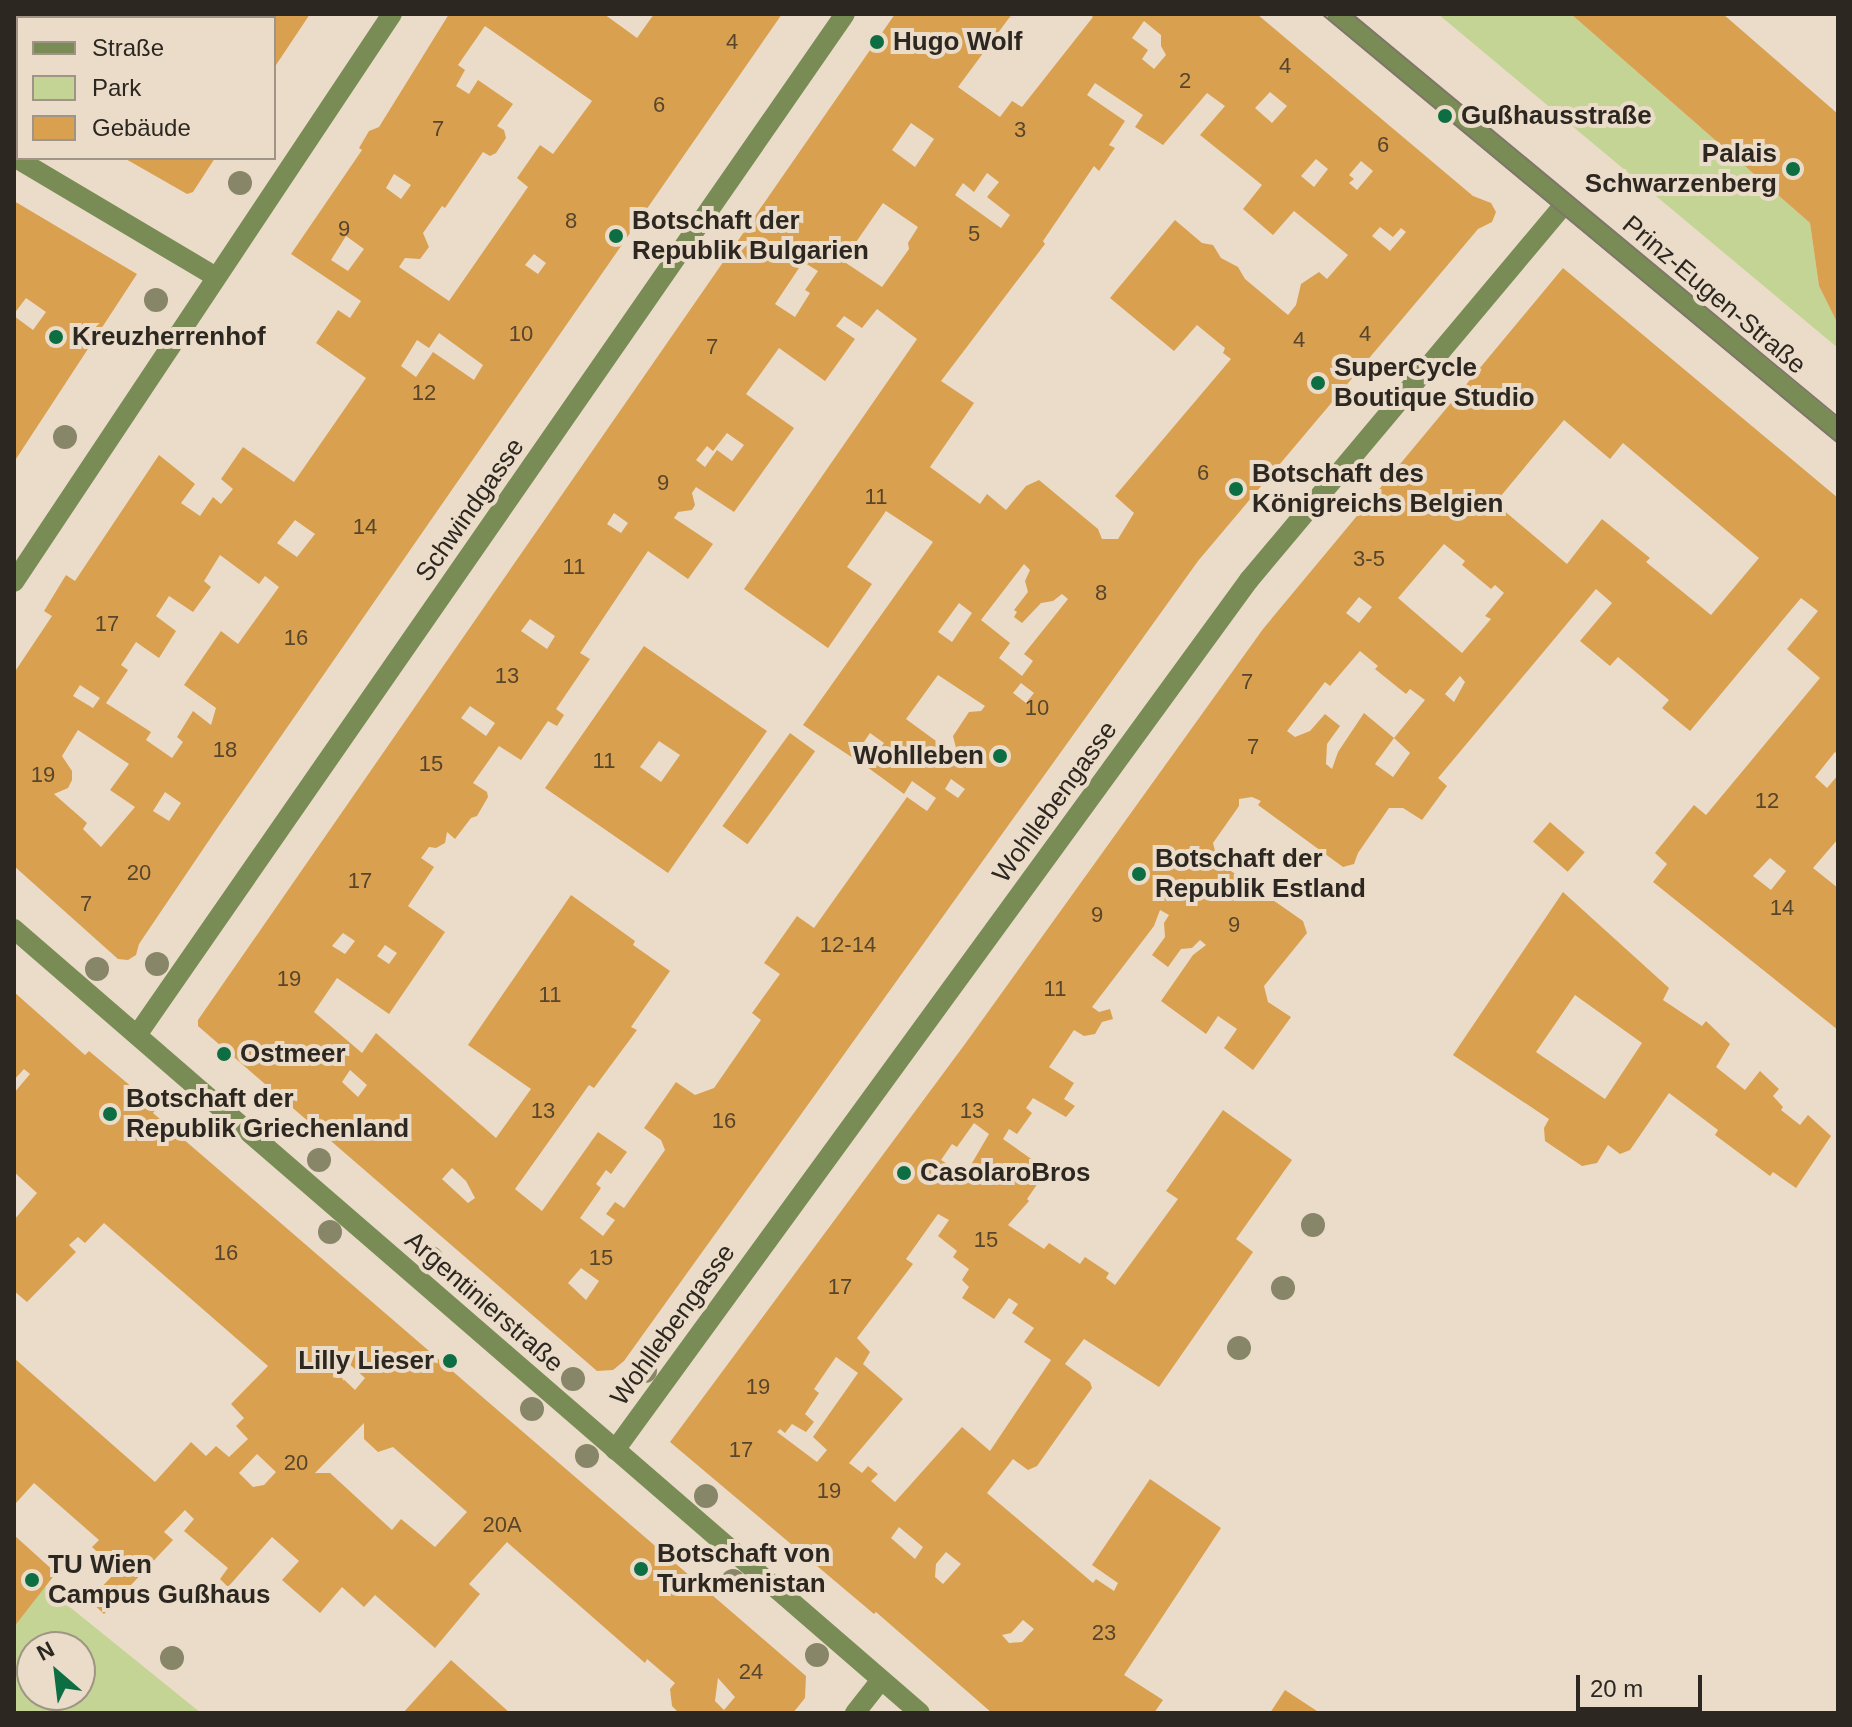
<!DOCTYPE html>
<html>
<head>
<meta charset="utf-8">
<style>
	body { margin:0 }
	#map { position:relative; width:1852px; height:1727px; overflow:hidden; background:#ebdcc9; font-family:Helvetica,sans-serif }
	div>[style] { position:absolute }
	.green>* { inset:0; background:#c4d494 }
	.building>* { inset:0; background:#d9a050; transform-origin:0 0 }
	.minor>* { height:20px; margin:-10px; padding:0 10px; transform-origin:10px; border-radius:10px; background:#798c55 }
	.tram>* { height:2px; margin:-1px; padding:0 1px; transform-origin:1px; border-radius:1px; background:#7f766a }
	.trees>* { width:24px; height:24px; margin:-12px; border-radius:50%; background:#888668 }
	.dots>* { width:22px; height:22px; translate:-50% -50%; box-sizing:border-box; border:4px solid #ebdcc9; border-radius:50% }
	span { translate:-50% -50%; white-space:nowrap; text-align:center; line-height:1.15; -webkit-text-stroke:8px #ebdcc9; paint-order:stroke }
	.number-label { font-size:22px; color:#57452c }
	.number-label span { -webkit-text-stroke-width:0 }
	.poi-label { font-size:26px; color:#2c2720; font-weight:700 }
	.left { translate:0 -50%; text-align:left }
	.right { translate:-100% -50%; text-align:right }
	.street-label { font-size:26px; color:#2c2720 }
	.frame { position:absolute; inset:0; border:16px solid #2c2720; pointer-events:none }
	.legend { position:absolute; left:16px; top:16px; width:260px; height:144px; box-sizing:border-box; background:#ebdcc9; border:2px solid #9f9485; margin:0; padding:10px 14px; list-style:none; font-size:24px; color:#2c2720 }
	.legend li { display:flex; align-items:center; gap:16px; height:40px }
	.legend b { width:40px; border:2px solid #9f9485 }
	.north { position:absolute; left:16px; top:1631px; width:80px; height:80px; box-sizing:border-box; background:#ebdcc9; border:2px solid #9f9485; border-radius:50%; rotate:332deg; font-size:22px; font-weight:700; line-height:32px; text-align:center; color:#2c2720 }
	.north::after { content:''; display:block; margin:auto; width:28px; height:36px; background:#0e6e43; clip-path:polygon(50% 0,100% 100%,50% 72%,0 100%) }
	.scale { position:absolute; left:1576px; top:1675px; width:126px; height:36px; box-sizing:border-box; border:4px solid #2c2720; border-top:0; padding-left:10px; font-size:24px; line-height:28px; white-space:nowrap; color:#2c2720; -webkit-text-stroke:6px #ebdcc9; paint-order:stroke }
</style>
</head>
<body>
<div id="map">
	<div class="green">
		<i style="clip-path:polygon(1438px 14px,1571px 14px,1810px 223px,1819px 286px,1838px 323px,1838px 348px)"></i>
		<i style="clip-path:polygon(evenodd,45px 1587px,201px 1713px,14px 1713px,14px 1627px,45px 1587px,32px 1647px,80px 1647px,80px 1695px,32px 1695px,32px 1647px)"></i>
	</div>
	<div class="building">
		<i style="clip-path:polygon(14px 14px,118px 14px,115px 18px,18px 18px,18px 97px,14px 94px)"></i>
		<i style="clip-path:polygon(141px 14px,207px 14px,204px 18px,148px 18px)"></i>
		<i style="clip-path:polygon(219px 14px,310px 14px,274px 68px,274px 18px,225px 18px)"></i>
		<i style="clip-path:polygon(evenodd,449px 14px,604px 14px,637px 38px,654px 14px,782px 14px,218px 827px,139px 944px,136px 955px,128px 960px,118px 959px,14px 866px,14px 673px,52px 616px,44px 611px,66px 575px,75px 581px,159px 455px,195px 484px,181px 503px,200px 516px,213px 497px,221px 504px,233px 489px,221px 479px,243px 447px,294px 482px,366px 378px,316px 343px,338px 310px,350px 318px,361px 301px,291px 254px,362px 150px,359px 148px,369px 131px,379px 127px,449px 14px,485px 26px,592px 101px,553px 154px,540px 145px,517px 178px,528px 187px,449px 301px,399px 267px,405px 258px,420px 259px,429px 247px,423px 233px,442px 206px,445px 208px,483px 152px,490px 156px,496px 153px,506px 138px,504px 130px,497px 126px,513px 104px,478px 80px,469px 94px,456px 86px,465px 70px,458px 65px,485px 26px,449px 14px,394px 174px,411px 185px,401px 199px,386px 188px,394px 174px,449px 14px,346px 236px,364px 249px,348px 271px,331px 260px,346px 236px,449px 14px,534px 254px,546px 263px,538px 274px,525px 265px,534px 254px,449px 14px,439px 333px,483px 365px,474px 380px,433px 352px,416px 377px,401px 366px,417px 340px,429px 348px,439px 333px,449px 14px,295px 520px,315px 534px,297px 557px,277px 543px,295px 520px,449px 14px,220px 555px,259px 584px,265px 576px,279px 587px,238px 644px,221px 631px,184px 685px,216px 708px,211px 725px,193px 711px,177px 737px,183px 742px,172px 758px,146px 740px,151px 732px,106px 703px,128px 670px,121px 665px,136px 642px,159px 658px,176px 631px,156px 616px,169px 596px,193px 612px,211px 587px,204px 581px,220px 555px,449px 14px,80px 685px,100px 698px,93px 708px,73px 696px,80px 685px,449px 14px,78px 730px,129px 764px,110px 790px,135px 807px,101px 847px,83px 829px,87px 823px,54px 794px,68px 788px,72px 780px,72px 771px,62px 756px,78px 730px,449px 14px,165px 792px,181px 803px,169px 821px,153px 811px,165px 792px)"></i>
		<i style="clip-path:polygon(evenodd,895px 14px,1012px 14px,958px 87px,1000px 117px,1012px 101px,1022px 107px,1093px 17px,1089px 14px,1257px 14px,1473px 196px,1491px 203px,1496px 212px,1492px 222px,1478px 229px,1198px 561px,624px 1361px,613px 1370px,597px 1371px,198px 1026px,198px 1020px,895px 14px,1144px 21px,1161px 35px,1161px 46px,1166px 55px,1154px 69px,1142px 59px,1148px 50px,1132px 38px,1144px 21px,895px 14px,1095px 83px,1143px 115px,1135px 127px,1163px 145px,1207px 93px,1225px 106px,1200px 135px,1262px 185px,1243px 209px,1273px 235px,1294px 211px,1348px 255px,1327px 279px,1319px 272px,1301px 284px,1296px 305px,1288px 315px,1245px 279px,1238px 267px,1221px 258px,1213px 245px,1202px 243px,1175px 220px,1110px 298px,1174px 351px,1197px 325px,1225px 348px,1223px 353px,1231px 359px,1115px 496px,1134px 513px,1118px 539px,1102px 539px,1098px 529px,1039px 480px,1026px 486px,1006px 510px,987px 494px,980px 504px,930px 467px,974px 403px,941px 381px,1045px 244px,1043px 241px,1094px 166px,1099px 171px,1115px 148px,1109px 145px,1125px 121px,1087px 95px,1095px 83px,895px 14px,1270px 92px,1287px 106px,1272px 123px,1255px 108px,1270px 92px,895px 14px,911px 123px,934px 139px,915px 167px,892px 150px,911px 123px,895px 14px,1316px 159px,1328px 169px,1314px 187px,1301px 176px,1316px 159px,895px 14px,1361px 161px,1373px 171px,1357px 190px,1349px 183px,1354px 179px,1349px 175px,1361px 161px,895px 14px,987px 173px,999px 182px,987px 197px,1010px 215px,1001px 228px,955px 195px,963px 183px,974px 192px,987px 173px,895px 14px,883px 203px,918px 227px,908px 243px,909px 249px,882px 287px,843px 261px,883px 203px,895px 14px,1380px 227px,1393px 237px,1401px 228px,1406px 232px,1390px 251px,1372px 236px,1380px 227px,895px 14px,803px 262px,818px 271px,805px 290px,810px 293px,795px 317px,775px 304px,803px 262px,895px 14px,877px 309px,917px 339px,744px 589px,828px 648px,872px 584px,847px 567px,886px 511px,933px 542px,803px 725px,853px 758px,870px 733px,884px 743px,867px 767px,904px 794px,912px 781px,936px 798px,927px 811px,907px 797px,814px 928px,797px 916px,764px 963px,780px 974px,752px 1013px,761px 1020px,714px 1088px,695px 1095px,676px 1082px,644px 1128px,661px 1140px,665px 1150px,624px 1208px,615px 1202px,606px 1214px,615px 1220px,603px 1236px,580px 1218px,601px 1188px,596px 1184px,606px 1170px,611px 1174px,627px 1152px,598px 1132px,542px 1211px,515px 1189px,589px 1085px,594px 1088px,637px 1030px,631px 1027px,670px 971px,633px 945px,635px 941px,571px 895px,468px 1045px,531px 1089px,496px 1138px,376px 1033px,362px 1053px,314px 1012px,337px 978px,389px 1014px,445px 932px,408px 906px,434px 867px,421px 858px,429px 847px,436px 848px,445px 843px,447px 832px,455px 839px,471px 818px,477px 816px,488px 797px,487px 792px,473px 783px,499px 746px,521px 760px,548px 721px,557px 726px,564px 715px,556px 709px,590px 659px,580px 653px,648px 551px,688px 579px,713px 544px,674px 518px,678px 512px,692px 510px,695px 505px,692px 493px,696px 487px,734px 512px,794px 428px,746px 394px,779px 348px,825px 381px,855px 339px,836px 326px,844px 316px,862px 328px,877px 309px,895px 14px,727px 433px,744px 445px,732px 461px,717px 450px,705px 467px,696px 460px,707px 446px,713px 451px,727px 433px,895px 14px,614px 513px,628px 523px,621px 533px,607px 524px,614px 513px,895px 14px,1024px 564px,1030px 570px,1025px 581px,1028px 592px,1014px 610px,1017px 612px,1014px 617px,1022px 623px,1041px 603px,1053px 601px,1062px 594px,1068px 599px,1024px 654px,1033px 661px,1022px 676px,999px 658px,1010px 643px,981px 620px,1024px 564px,895px 14px,959px 603px,972px 613px,952px 642px,938px 632px,959px 603px,895px 14px,530px 619px,555px 636px,547px 649px,521px 631px,530px 619px,895px 14px,938px 675px,985px 706px,981px 711px,969px 712px,953px 736px,956px 748px,951px 752px,906px 719px,938px 675px,895px 14px,1021px 683px,1034px 693px,1026px 703px,1013px 693px,1021px 683px,895px 14px,470px 706px,495px 723px,486px 736px,461px 718px,470px 706px,895px 14px,951px 779px,965px 789px,958px 798px,945px 789px,951px 779px,895px 14px,343px 933px,355px 941px,345px 954px,332px 946px,343px 933px,895px 14px,385px 945px,397px 953px,389px 964px,377px 956px,385px 945px,895px 14px,350px 1070px,367px 1085px,358px 1097px,342px 1082px,350px 1070px,895px 14px,452px 1168px,466px 1181px,475px 1198px,468px 1203px,442px 1179px,452px 1168px,895px 14px,581px 1268px,599px 1281px,586px 1300px,568px 1283px,581px 1268px)"></i>
		<i style="clip-path:polygon(1571px 14px,1723px 14px,1838px 114px,1838px 324px,1819px 286px,1810px 223px)"></i>
		<i style="clip-path:polygon(124px 158px,215px 158px,193px 192px,187px 194px)"></i>
		<i style="clip-path:polygon(14px 201px,137px 274px,14px 462px,14px 316px,33px 330px,46px 312px,26px 298px,14px 314px)"></i>
		<i style="clip-path:polygon(evenodd,1563px 268px,1838px 498px,1838px 755px,1835px 752px,1815px 777px,1827px 788px,1838px 775px,1838px 839px,1813px 868px,1838px 888px,1838px 1030px,1653px 882px,1667px 864px,1655px 853px,1694px 805px,1706px 815px,1820px 678px,1787px 649px,1818px 611px,1801px 598px,1690px 731px,1662px 708px,1669px 700px,1618px 657px,1610px 666px,1580px 641px,1612px 603px,1596px 589px,1438px 778px,1447px 786px,1422px 820px,1403px 808px,1389px 808px,1358px 853px,1354px 864px,1343px 867px,1258px 805px,1261px 801px,1252px 797px,1239px 799px,1239px 806px,1213px 843px,1218px 862px,1303px 921px,1307px 933px,1264px 986px,1268px 1002px,1291px 1017px,1253px 1070px,1224px 1048px,1237px 1029px,1218px 1016px,1206px 1034px,1161px 1001px,1193px 955px,1206px 945px,1200px 940px,1192px 948px,1181px 949px,1168px 967px,1152px 955px,1165px 937px,1164px 923px,1169px 915px,1160px 910px,1154px 926px,1092px 1007px,1099px 1012px,1110px 1009px,1113px 1019px,1102px 1022px,1095px 1034px,1084px 1036px,1074px 1030px,1049px 1067px,1074px 1083px,1064px 1099px,1075px 1106px,1066px 1117px,1033px 1098px,1026px 1108px,1032px 1113px,1017px 1134px,1009px 1129px,1003px 1139px,1047px 1170px,1027px 1199px,1029px 1201px,1008px 1225px,1044px 1249px,1049px 1243px,1080px 1264px,1085px 1257px,1109px 1273px,1106px 1278px,1115px 1285px,1178px 1199px,1166px 1191px,1223px 1110px,1292px 1160px,1236px 1239px,1253px 1252px,1159px 1387px,1084px 1339px,1065px 1364px,1090px 1382px,1092px 1388px,1037px 1466px,1028px 1470px,1013px 1459px,987px 1493px,1093px 1583px,1096px 1579px,1114px 1591px,1118px 1583px,1092px 1565px,1150px 1479px,1221px 1528px,1124px 1675px,1163px 1700px,1154px 1713px,992px 1713px,876px 1612px,874px 1614px,670px 1442px,965px 1044px,1263px 629px,1563px 268px,1564px 420px,1610px 459px,1623px 443px,1759px 558px,1711px 615px,1646px 562px,1650px 558px,1602px 519px,1567px 564px,1495px 503px,1564px 420px,1563px 268px,1444px 544px,1465px 561px,1462px 565px,1491px 589px,1495px 585px,1504px 593px,1485px 616px,1491px 619px,1462px 653px,1398px 598px,1444px 544px,1563px 268px,1359px 597px,1372px 607px,1359px 623px,1346px 613px,1359px 597px,1563px 268px,1360px 651px,1378px 666px,1375px 669px,1406px 694px,1410px 689px,1425px 700px,1394px 738px,1410px 753px,1393px 777px,1375px 764px,1394px 738px,1364px 713px,1338px 752px,1332px 769px,1326px 764px,1327px 744px,1340px 726px,1325px 714px,1310px 731px,1295px 737px,1287px 731px,1325px 682px,1330px 686px,1360px 651px,1563px 268px,1460px 676px,1465px 682px,1454px 702px,1445px 694px,1460px 676px,1563px 268px,1770px 858px,1786px 871px,1771px 890px,1753px 876px,1770px 858px,1563px 268px,974px 1123px,989px 1134px,965px 1175px,941px 1160px,952px 1144px,957px 1147px,974px 1123px,1563px 268px,938px 1214px,949px 1220px,938px 1236px,957px 1251px,953px 1257px,969px 1269px,962px 1280px,969px 1287px,962px 1298px,994px 1319px,1009px 1298px,1018px 1304px,1012px 1313px,1034px 1328px,1024px 1342px,1051px 1360px,990px 1451px,962px 1427px,895px 1502px,871px 1481px,878px 1474px,868px 1466px,862px 1473px,849px 1463px,903px 1399px,863px 1364px,870px 1352px,857px 1338px,913px 1264px,906px 1259px,938px 1214px,1563px 268px,836px 1357px,858px 1373px,813px 1437px,827px 1450px,817px 1462px,777px 1432px,780px 1429px,785px 1433px,792px 1424px,806px 1432px,814px 1422px,805px 1414px,819px 1393px,814px 1389px,836px 1357px,1563px 268px,899px 1527px,923px 1547px,915px 1559px,891px 1538px,899px 1527px,1563px 268px,946px 1552px,961px 1564px,943px 1584px,935px 1577px,936px 1564px,946px 1552px,1563px 268px,1023px 1620px,1034px 1629px,1022px 1642px,1009px 1643px,1002px 1635px,1011px 1633px,1023px 1620px)"></i>
		<i style="clip-path:polygon(evenodd,644px 646px,767px 731px,668px 873px,545px 788px,644px 646px,659px 741px,680px 755px,661px 782px,640px 767px,659px 741px)"></i>
		<i style="left:790px;top:733px;width:31px;height:115px;rotate:36deg"></i>
		<i style="left:1550px;top:822px;width:46px;height:26px;rotate:41deg"></i>
		<i style="clip-path:polygon(evenodd,1563px 892px,1669px 988px,1663px 1000px,1702px 1026px,1706px 1021px,1730px 1044px,1716px 1067px,1745px 1090px,1760px 1071px,1779px 1089px,1773px 1096px,1783px 1107px,1781px 1110px,1800px 1125px,1808px 1115px,1831px 1136px,1796px 1188px,1773px 1172px,1770px 1176px,1715px 1135px,1718px 1130px,1669px 1093px,1630px 1150px,1620px 1154px,1608px 1145px,1597px 1163px,1582px 1166px,1545px 1141px,1544px 1128px,1549px 1119px,1453px 1055px,1563px 892px,1575px 995px,1642px 1043px,1605px 1099px,1536px 1052px,1575px 995px)"></i>
		<i style="clip-path:polygon(evenodd,14px 992px,85px 1055px,89px 1051px,157px 1108px,153px 1113px,806px 1676px,805px 1698px,793px 1713px,679px 1713px,672px 1706px,670px 1689px,675px 1683px,647px 1659px,645px 1663px,507px 1542px,469px 1584px,480px 1594px,435px 1648px,375px 1595px,364px 1607px,342px 1587px,320px 1613px,282px 1580px,299px 1561px,272px 1537px,228px 1587px,220px 1579px,228px 1568px,184px 1531px,194px 1519px,185px 1510px,164px 1532px,173px 1540px,104px 1614px,89px 1600px,117px 1571px,92px 1547px,99px 1540px,34px 1483px,16px 1503px,14px 1501px,14px 1358px,155px 1482px,191px 1442px,206px 1456px,216px 1446px,229px 1457px,248px 1439px,236px 1426px,244px 1418px,231px 1404px,268px 1366px,104px 1223px,85px 1243px,78px 1237px,69px 1245px,76px 1252px,27px 1302px,14px 1291px,14px 1220px,37px 1193px,14px 1172px,14px 1093px,30px 1074px,24px 1069px,14px 1080px,14px 992px,347px 1362px,365px 1378px,355px 1390px,336px 1372px,347px 1362px,14px 992px,364px 1423px,364px 1439px,378px 1452px,393px 1447px,467px 1512px,435px 1547px,401px 1519px,392px 1530px,330px 1473px,315px 1473px,364px 1423px,14px 992px,257px 1454px,276px 1472px,264px 1485px,253px 1487px,239px 1473px,257px 1454px,14px 992px,718px 1678px,735px 1697px,724px 1710px,715px 1701px,718px 1678px)"></i>
		<i style="clip-path:polygon(14px 1535px,56px 1573px,14px 1627px)"></i>
		<i style="clip-path:polygon(451px 1660px,510px 1713px,403px 1713px)"></i>
		<i style="clip-path:polygon(1285px 1690px,1320px 1713px,1270px 1713px)"></i>
	</div>
	<div class="minor">
		<i style="left:1337px;top:14px;width:652px;rotate:39.77deg"></i>
		<i style="left:14px;top:157px;width:235px;rotate:30.7deg"></i>
		<i style="left:14px;top:582px;width:682px;rotate:-56.36deg"></i>
		<i style="left:14px;top:929px;width:1198px;rotate:40.87deg"></i>
		<i style="left:137px;top:1035px;width:1242px;rotate:-55.26deg"></i>
		<i style="left:615px;top:1450px;width:1077px;rotate:-53.92deg"></i>
		<i style="left:1249px;top:580px;width:490px;rotate:-50deg"></i>
		<i style="left:855px;top:1713px;width:42px;rotate:-51.8deg"></i>
	</div>
	<div class="tram">
		<i style="left:1322px;top:14px;width:671px;rotate:39.74deg"></i>
		<i style="left:1352px;top:14px;width:631px;rotate:39.67deg"></i>
	</div>
	<div class="trees">
		<i style="left:240px;top:183px"></i>
		<i style="left:156px;top:300px"></i>
		<i style="left:65px;top:437px"></i>
		<i style="left:157px;top:964px"></i>
		<i style="left:97px;top:969px"></i>
		<i style="left:319px;top:1160px"></i>
		<i style="left:1313px;top:1225px"></i>
		<i style="left:330px;top:1232px"></i>
		<i style="left:431px;top:1258px"></i>
		<i style="left:1283px;top:1288px"></i>
		<i style="left:1239px;top:1348px"></i>
		<i style="left:645px;top:1371px"></i>
		<i style="left:573px;top:1379px"></i>
		<i style="left:532px;top:1409px"></i>
		<i style="left:587px;top:1456px"></i>
		<i style="left:706px;top:1496px"></i>
		<i style="left:733px;top:1581px"></i>
		<i style="left:817px;top:1655px"></i>
		<i style="left:172px;top:1658px"></i>
	</div>
	<div class="dots">
		<i style="left:877px;top:42px;background:#0e6e43"></i>
		<i style="left:1445px;top:116px;background:#0e6e43"></i>
		<i style="left:1793px;top:169px;background:#0e6e43"></i>
		<i style="left:616px;top:236px;background:#0e6e43"></i>
		<i style="left:56px;top:337px;background:#0e6e43"></i>
		<i style="left:1318px;top:383px;background:#0e6e43"></i>
		<i style="left:1236px;top:489px;background:#0e6e43"></i>
		<i style="left:1000px;top:756px;background:#0e6e43"></i>
		<i style="left:1139px;top:874px;background:#0e6e43"></i>
		<i style="left:224px;top:1054px;background:#0e6e43"></i>
		<i style="left:110px;top:1114px;background:#0e6e43"></i>
		<i style="left:904px;top:1173px;background:#0e6e43"></i>
		<i style="left:450px;top:1361px;background:#0e6e43"></i>
		<i style="left:641px;top:1569px;background:#0e6e43"></i>
		<i style="left:32px;top:1580px;background:#0e6e43"></i>
	</div>
	<div class="number-label">
		<span style="left:732px;top:42px">4</span>
		<span style="left:1285px;top:66px">4</span>
		<span style="left:1185px;top:81px">2</span>
		<span style="left:659px;top:105px">6</span>
		<span style="left:438px;top:129px">7</span>
		<span style="left:1020px;top:130px">3</span>
		<span style="left:1383px;top:145px">6</span>
		<span style="left:571px;top:221px">8</span>
		<span style="left:344px;top:229px">9</span>
		<span style="left:974px;top:234px">5</span>
		<span style="left:521px;top:334px">10</span>
		<span style="left:1365px;top:334px">4</span>
		<span style="left:1299px;top:340px">4</span>
		<span style="left:712px;top:347px">7</span>
		<span style="left:424px;top:393px">12</span>
		<span style="left:1203px;top:473px">6</span>
		<span style="left:663px;top:483px">9</span>
		<span style="left:876px;top:497px">11</span>
		<span style="left:365px;top:527px">14</span>
		<span style="left:1369px;top:559px">3-5</span>
		<span style="left:574px;top:567px">11</span>
		<span style="left:1101px;top:593px">8</span>
		<span style="left:107px;top:624px">17</span>
		<span style="left:296px;top:638px">16</span>
		<span style="left:507px;top:676px">13</span>
		<span style="left:1247px;top:682px">7</span>
		<span style="left:1037px;top:708px">10</span>
		<span style="left:1253px;top:747px">7</span>
		<span style="left:225px;top:750px">18</span>
		<span style="left:604px;top:761px">11</span>
		<span style="left:431px;top:764px">15</span>
		<span style="left:43px;top:775px">19</span>
		<span style="left:1767px;top:801px">12</span>
		<span style="left:139px;top:873px">20</span>
		<span style="left:360px;top:881px">17</span>
		<span style="left:86px;top:904px">7</span>
		<span style="left:1782px;top:908px">14</span>
		<span style="left:1097px;top:915px">9</span>
		<span style="left:1234px;top:925px">9</span>
		<span style="left:848px;top:945px">12-14</span>
		<span style="left:289px;top:979px">19</span>
		<span style="left:1055px;top:989px">11</span>
		<span style="left:550px;top:995px">11</span>
		<span style="left:543px;top:1111px">13</span>
		<span style="left:972px;top:1111px">13</span>
		<span style="left:724px;top:1121px">16</span>
		<span style="left:986px;top:1240px">15</span>
		<span style="left:226px;top:1253px">16</span>
		<span style="left:601px;top:1258px">15</span>
		<span style="left:840px;top:1287px">17</span>
		<span style="left:758px;top:1387px">19</span>
		<span style="left:741px;top:1450px">17</span>
		<span style="left:296px;top:1463px">20</span>
		<span style="left:829px;top:1491px">19</span>
		<span style="left:502px;top:1525px">20A</span>
		<span style="left:1104px;top:1633px">23</span>
		<span style="left:751px;top:1672px">24</span>
	</div>
	<div class="poi-label">
		<span class="left" style="left:893px;top:42px">Hugo Wolf</span>
		<span class="left" style="left:1461px;top:116px">Gußhausstraße</span>
		<span class="right" style="left:1777px;top:169px">Palais<br>Schwarzenberg</span>
		<span class="left" style="left:632px;top:236px">Botschaft der<br>Republik Bulgarien</span>
		<span class="left" style="left:72px;top:337px">Kreuzherrenhof</span>
		<span class="left" style="left:1334px;top:383px">SuperCycle<br>Boutique Studio</span>
		<span class="left" style="left:1252px;top:489px">Botschaft des<br>Königreichs Belgien</span>
		<span class="right" style="left:984px;top:756px">Wohlleben</span>
		<span class="left" style="left:1155px;top:874px">Botschaft der<br>Republik Estland</span>
		<span class="left" style="left:240px;top:1054px">Ostmeer</span>
		<span class="left" style="left:126px;top:1114px">Botschaft der<br>Republik Griechenland</span>
		<span class="left" style="left:920px;top:1173px">CasolaroBros</span>
		<span class="right" style="left:434px;top:1361px">Lilly Lieser</span>
		<span class="left" style="left:657px;top:1569px">Botschaft von<br>Turkmenistan</span>
		<span class="left" style="left:48px;top:1580px">TU Wien<br>Campus Gußhaus</span>
	</div>
	<div class="street-label">
		<span style="left:1714px;top:295px;rotate:40deg">Prinz-Eugen-Straße</span>
		<span style="left:470px;top:510px;rotate:-55deg">Schwindgasse</span>
		<span style="left:1055px;top:802px;rotate:-54deg">Wohllebengasse</span>
		<span style="left:484px;top:1302px;rotate:41deg">Argentinierstraße</span>
		<span style="left:673px;top:1325px;rotate:-54deg">Wohllebengasse</span>
	</div>
	<div class="frame"></div>
	<ul class="legend">
	<li><b style="height:10px;background:#798c55"></b>Straße</li>
	<li><b style="height:22px;background:#c4d494"></b>Park</li>
	<li><b style="height:22px;background:#d9a050"></b>Gebäude</li>
	</ul>
	<div class="north">N</div>
	<div class="scale">20 m</div>
</div>
</body>
</html>
